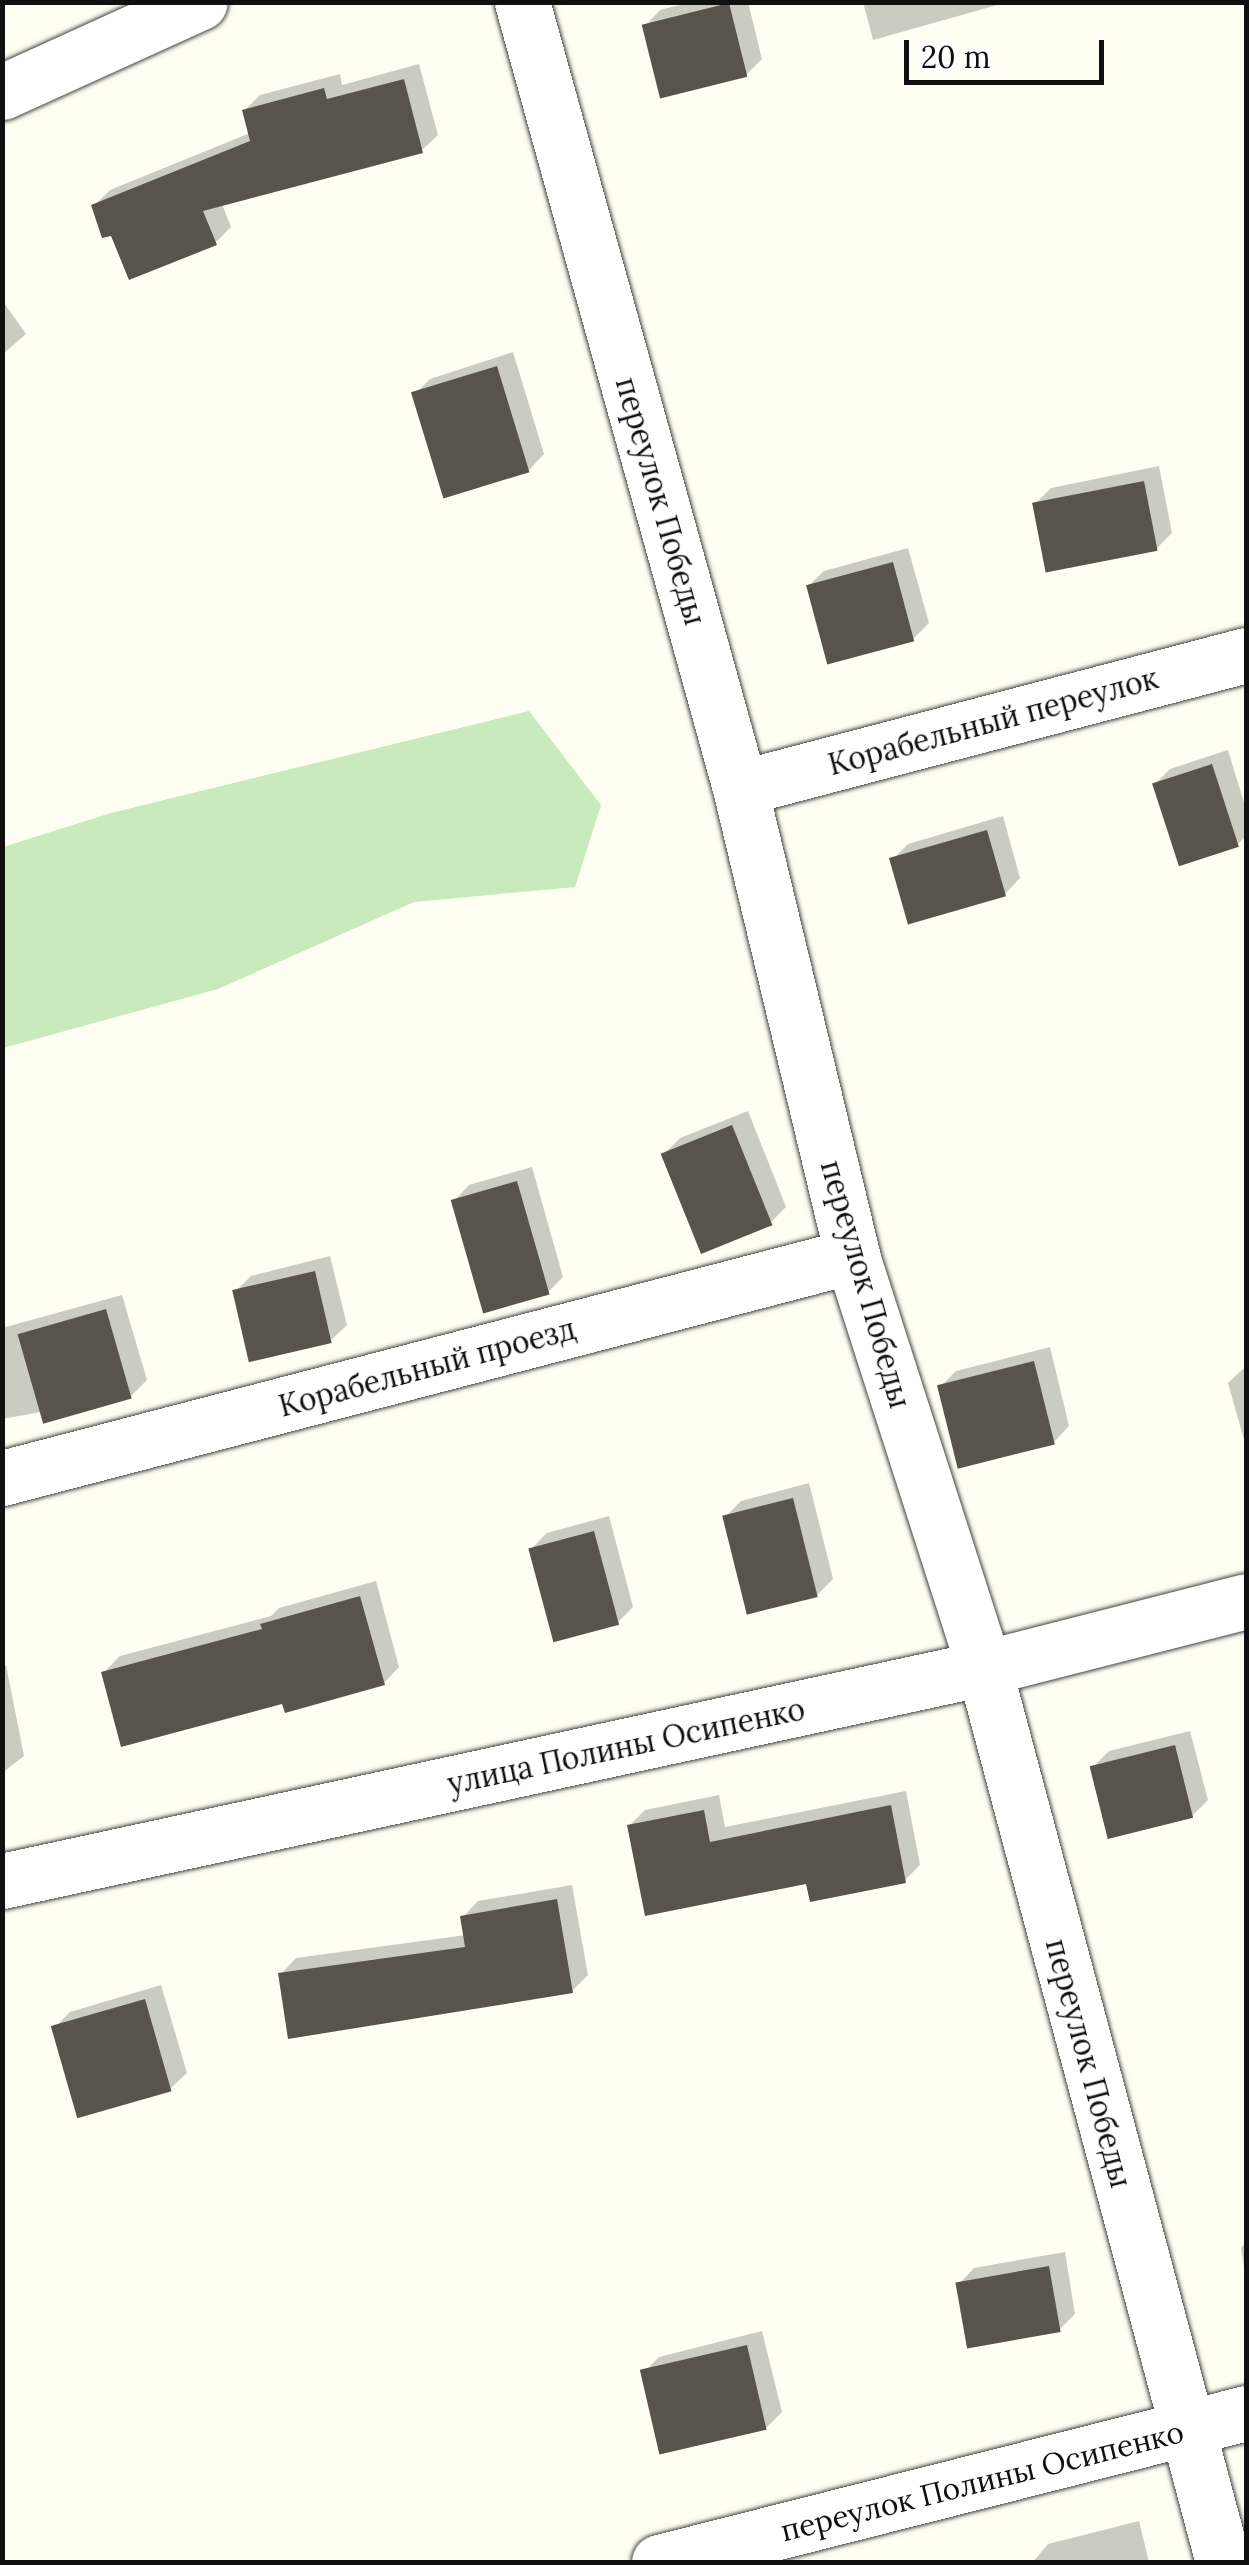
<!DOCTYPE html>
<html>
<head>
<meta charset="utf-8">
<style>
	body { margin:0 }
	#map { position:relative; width:1249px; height:2565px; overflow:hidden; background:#fefff2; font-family:Lora,serif }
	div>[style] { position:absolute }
	.green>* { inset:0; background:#c8eabc }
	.shadow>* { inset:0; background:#0003 }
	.building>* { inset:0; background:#58544c; transform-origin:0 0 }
	.roads { filter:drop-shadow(0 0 2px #434343) drop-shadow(0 0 2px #434343) }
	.street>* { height:55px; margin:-27.5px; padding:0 27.5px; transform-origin:27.5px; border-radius:27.5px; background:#fff }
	span { translate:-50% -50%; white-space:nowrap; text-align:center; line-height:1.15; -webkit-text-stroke:10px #fff; paint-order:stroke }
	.street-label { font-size:30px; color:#101010 }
	.frame { position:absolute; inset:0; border:5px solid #101010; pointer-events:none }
	.scale { position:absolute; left:904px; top:40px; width:200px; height:45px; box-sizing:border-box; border:5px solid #101010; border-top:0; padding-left:12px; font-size:30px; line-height:35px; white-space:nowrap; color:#101010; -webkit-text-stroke:8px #fff; paint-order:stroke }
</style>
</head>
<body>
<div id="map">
	<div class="green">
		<i style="clip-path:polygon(529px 711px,601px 805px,575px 887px,414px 902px,218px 989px,3px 1048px,3px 847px,111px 813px)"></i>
	</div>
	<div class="shadow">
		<i style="clip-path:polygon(691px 2px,748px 2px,762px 59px,746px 75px,645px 26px,660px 10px)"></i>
		<i style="clip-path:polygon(863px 2px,1008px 2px,873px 40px)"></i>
		<i style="clip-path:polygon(419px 64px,438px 135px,422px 150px,222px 204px,231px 227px,215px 243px,112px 233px,94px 206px,110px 190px,250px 133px,244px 111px,260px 95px,340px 74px,342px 85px)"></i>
		<i style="clip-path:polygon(2px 300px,26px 334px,2px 355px)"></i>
		<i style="clip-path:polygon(513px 352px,544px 454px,529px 470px,414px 395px,430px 379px)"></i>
		<i style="clip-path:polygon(1159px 466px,1172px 533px,1156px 549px,1035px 504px,1051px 488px)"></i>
		<i style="clip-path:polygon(908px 548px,929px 623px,913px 639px,808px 586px,824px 571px)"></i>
		<i style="clip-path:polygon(1228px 750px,1246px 809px,1246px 836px,1237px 845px,1154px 785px,1170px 769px)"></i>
		<i style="clip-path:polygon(1003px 816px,1020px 878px,1005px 894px,892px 860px,908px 844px)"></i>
		<i style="clip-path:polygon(748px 1111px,786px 1207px,770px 1223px,664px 1154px,680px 1138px)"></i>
		<i style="clip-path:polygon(532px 1167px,563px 1277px,547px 1293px,454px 1201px,469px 1185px)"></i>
		<i style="clip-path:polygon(330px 1256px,347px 1325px,331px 1340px,235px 1292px,251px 1276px)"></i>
		<i style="clip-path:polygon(122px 1295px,147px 1380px,131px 1396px,2px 1419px,2px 1328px)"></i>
		<i style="clip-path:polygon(1050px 1347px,1069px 1426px,1054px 1442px,940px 1387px,956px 1371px)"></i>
		<i style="clip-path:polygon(1246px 1366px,1246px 1447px,1228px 1383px)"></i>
		<i style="clip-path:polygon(809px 1483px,833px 1579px,817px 1595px,725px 1517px,741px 1501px)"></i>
		<i style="clip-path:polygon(609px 1516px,633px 1607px,617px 1623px,531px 1549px,547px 1533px)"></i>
		<i style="clip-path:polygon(376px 1581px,399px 1667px,384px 1683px,284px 1701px,104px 1672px,120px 1656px,271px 1616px,279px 1608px)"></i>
		<i style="clip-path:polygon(6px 1665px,24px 1756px,2px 1773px,2px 1666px)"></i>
		<i style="clip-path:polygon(1190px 1731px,1208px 1800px,1192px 1816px,1093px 1767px,1109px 1751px)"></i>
		<i style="clip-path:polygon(906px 1791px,920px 1865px,905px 1880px,808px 1881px,629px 1826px,645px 1810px,719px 1795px,725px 1827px)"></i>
		<i style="clip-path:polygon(572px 1885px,588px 1975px,572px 1991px,281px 1974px,296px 1958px,466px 1935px,463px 1917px,478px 1901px)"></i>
		<i style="clip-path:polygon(161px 1985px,187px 2073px,171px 2088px,54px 2028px,70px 2012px)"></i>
		<i style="clip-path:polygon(1246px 2242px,1246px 2280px,1241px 2248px)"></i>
		<i style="clip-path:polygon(1065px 2252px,1075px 2314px,1059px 2330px,959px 2284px,974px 2268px)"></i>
		<i style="clip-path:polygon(762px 2331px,782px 2412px,766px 2428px,643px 2373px,659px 2357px)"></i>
		<i style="clip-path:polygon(1139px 2521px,1149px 2562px,1033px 2562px,1048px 2544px)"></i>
	</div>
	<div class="building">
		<i style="left:729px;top:3px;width:76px;height:90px;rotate:76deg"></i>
		<i style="clip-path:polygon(404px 79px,423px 153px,203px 211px,217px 245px,129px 280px,111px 236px,102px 238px,91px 205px,250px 141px,242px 110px,324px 88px,327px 99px)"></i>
		<i style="left:497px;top:366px;width:111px;height:90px;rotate:73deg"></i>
		<i style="left:1144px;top:481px;width:71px;height:114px;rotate:79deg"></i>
		<i style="left:893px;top:562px;width:82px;height:90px;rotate:75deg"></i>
		<i style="left:1212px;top:764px;width:87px;height:63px;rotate:72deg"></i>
		<i style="left:987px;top:830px;width:69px;height:102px;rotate:74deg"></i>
		<i style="left:732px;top:1125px;width:108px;height:77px;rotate:68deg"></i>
		<i style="left:517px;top:1181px;width:118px;height:69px;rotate:74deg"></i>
		<i style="left:315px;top:1271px;width:74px;height:85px;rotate:77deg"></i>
		<i style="left:106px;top:1309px;width:93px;height:92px;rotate:74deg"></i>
		<i style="left:1034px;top:1361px;width:86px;height:100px;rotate:76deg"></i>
		<i style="left:793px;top:1498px;width:102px;height:73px;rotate:76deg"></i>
		<i style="left:594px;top:1531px;width:97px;height:68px;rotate:75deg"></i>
		<i style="clip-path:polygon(360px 1596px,385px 1685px,285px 1713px,282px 1704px,121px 1747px,101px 1672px,262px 1629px,260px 1624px)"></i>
		<i style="left:1175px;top:1745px;width:75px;height:88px;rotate:76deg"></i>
		<i style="clip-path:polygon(891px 1805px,906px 1883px,810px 1902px,806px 1884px,645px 1916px,627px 1825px,704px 1810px,710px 1842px)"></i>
		<i style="clip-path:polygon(557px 1899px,573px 1993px,288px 2039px,278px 1973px,465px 1947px,460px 1916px)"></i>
		<i style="left:145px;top:1999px;width:96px;height:98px;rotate:74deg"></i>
		<i style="left:1049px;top:2266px;width:67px;height:95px;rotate:80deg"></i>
		<i style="left:747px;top:2345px;width:87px;height:110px;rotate:77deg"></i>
	</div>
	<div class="roads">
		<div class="street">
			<i style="left:522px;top:2px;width:816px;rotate:74.5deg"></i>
			<i style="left:740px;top:788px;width:481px;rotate:76.5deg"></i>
			<i style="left:852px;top:1256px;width:433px;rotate:72.2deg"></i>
			<i style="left:984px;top:1668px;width:925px;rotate:75.03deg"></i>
			<i style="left:2px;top:92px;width:217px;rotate:-24.4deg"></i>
			<i style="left:740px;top:788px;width:523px;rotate:-14.73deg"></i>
			<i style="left:2px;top:1478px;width:879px;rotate:-14.64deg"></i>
			<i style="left:2px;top:1881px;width:1005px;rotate:-12.24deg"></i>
			<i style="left:984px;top:1668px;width:270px;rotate:-14.3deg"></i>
			<i style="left:659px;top:2562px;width:606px;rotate:-14.24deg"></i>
		</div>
	</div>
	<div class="street-label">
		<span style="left:661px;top:501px;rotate:74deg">переулок Победы</span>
		<span style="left:993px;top:721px;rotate:-15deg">Корабельный переулок</span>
		<span style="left:866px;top:1284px;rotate:74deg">переулок Победы</span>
		<span style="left:427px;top:1367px;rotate:-15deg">Корабельный проезд</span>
		<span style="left:626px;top:1746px;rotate:-12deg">улица Полины Осипенко</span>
		<span style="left:1089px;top:2063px;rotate:75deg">переулок Победы</span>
		<span style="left:982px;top:2481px;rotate:-14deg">переулок Полины Осипенко</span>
	</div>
	<div class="frame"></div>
	<div class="scale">20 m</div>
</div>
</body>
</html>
